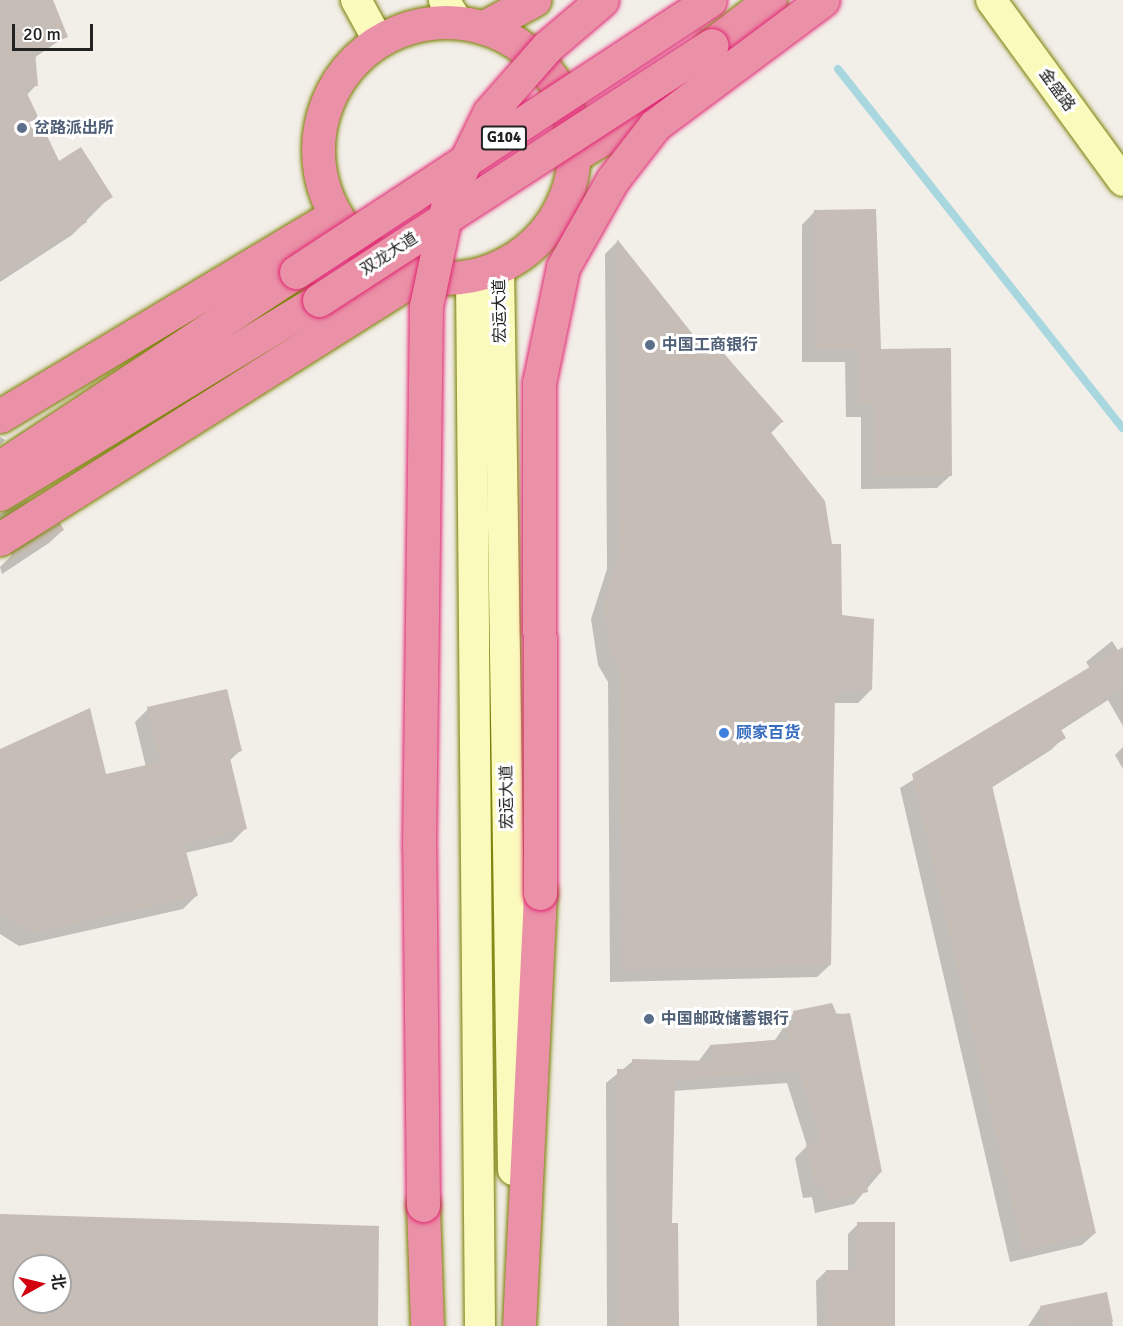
<!DOCTYPE html>
<html>
<head>
<meta charset="utf-8">
<style>
	body { margin:0 }
	#map { position:relative; width:1123px; height:1326px; overflow:hidden; background:#f2eee8; font-family:Signika,"Noto Sans SC",sans-serif }
	div>[style] { position:absolute }
	.shadow>* { inset:0; background:#0003 }
	.stream>* { height:8px; margin:-4px; padding:0 4px; transform-origin:4px; border-radius:4px; background:#a8d7e0 }
	.building>* { inset:0; background:#c7bdb7; transform-origin:0 0 }
	.roads { filter:drop-shadow(0 0 2px #7a7f03) drop-shadow(0 0 2px #7a7f03) }
	.secondary>* { height:30px; margin:-15px; padding:0 15px; transform-origin:15px; border-radius:15px; background:#fbfabd }
	.highway>* { height:33px; margin:-16.5px; padding:0 16.5px; transform-origin:16.5px; border-radius:16.5px; background:#ea90a7 }
	.highway>.ring { margin:-16.5px; padding:0; box-sizing:content-box; background:none; border:33px solid #ea90a7; border-radius:50% }
	.bridges { filter:drop-shadow(0 0 2px #e02673) drop-shadow(0 0 2px #e02673) }
	.highway-bridge>* { height:33px; margin:-16.5px; padding:0 16.5px; transform-origin:16.5px; border-radius:16.5px; background:#ea90a7 }
	.dots>* { width:16px; height:16px; translate:-50% -50%; box-sizing:border-box; border:3px solid #fff; border-radius:50% }
	span { translate:-50% -50%; white-space:nowrap; text-align:center; line-height:1.15; -webkit-text-stroke:6px #fff; paint-order:stroke }
	.shield-label span { padding:2px 4px; background:#fff; border:2px solid; border-radius:4px; -webkit-text-stroke-width:0 }
	.shield-label { font-size:15px; color:#222; font-weight:700 }
	.street-label { font-size:16px; color:#222 }
	.service-label { font-size:16px; color:#4e5e75; font-weight:700 }
	.left { translate:0 -50%; text-align:left }
	.shop-label { font-size:16px; color:#366cbe; font-weight:700 }
	.north { position:absolute; left:12px; top:1254px; width:60px; height:60px; box-sizing:border-box; background:#fff; border:2px solid #a7a7a7; border-radius:50%; rotate:82deg; font-size:16px; font-weight:700; line-height:24px; text-align:center; color:#222 }
	.north::after { content:''; display:block; margin:auto; width:21px; height:27px; background:#d30010; clip-path:polygon(50% 0,100% 100%,50% 72%,0 100%) }
	.scale { position:absolute; left:12px; top:24px; width:81px; height:27px; box-sizing:border-box; border:3px solid #222; border-top:0; padding-left:8px; font-size:18px; line-height:21px; white-space:nowrap; color:#222; -webkit-text-stroke:4px #fff; paint-order:stroke }
</style>
</head>
<body>
<div id="map">
	<div class="shadow">
		<i style="clip-path:polygon(25px 0,51px 0,66px 36px,34px 58px,36px 85px,27px 95px,58px 163px,111px 196px,72px 235px,0 282px,0 12px)"></i>
		<i style="clip-path:polygon(815px 211px,879px 350px,951px 475px,937px 488px,861px 489px,861px 417px,846px 417px,845px 362px,802px 362px,802px 225px)"></i>
		<i style="clip-path:polygon(617px 242px,702px 348px,782px 422px,770px 434px,871px 690px,858px 703px,833px 703px,830px 965px,817px 977px,610px 982px,608px 682px,598px 665px,591px 619px,607px 569px,605px 254px)"></i>
		<i style="clip-path:polygon(0 437px,5px 440px,0 445px)"></i>
		<i style="clip-path:polygon(31px 498px,24px 505px,0 520px,0 514px)"></i>
		<i style="clip-path:polygon(63px 530px,49px 543px,2px 574px,0 567px,12px 555px)"></i>
		<i style="clip-path:polygon(1112px 641px,1123px 658px,1123px 726px,1108px 700px,1060px 731px,1064px 737px,1051px 750px,991px 788px,1095px 1233px,1082px 1245px,1010px 1262px,900px 788px,1091px 670px,1086px 662px)"></i>
		<i style="clip-path:polygon(148px 709px,240px 751px,229px 761px,245px 829px,232px 842px,185px 853px,196px 896px,183px 909px,19px 946px,0 934px,0 751px,105px 776px,146px 767px,135px 722px)"></i>
		<i style="clip-path:polygon(1123px 747px,1123px 769px,1115px 755px)"></i>
		<i style="clip-path:polygon(794px 1012px,849px 1014px,881px 1172px,854px 1204px,815px 1213px,812px 1197px,803px 1198px,795px 1158px,807px 1146px,787px 1083px,673px 1091px,671px 1224px,678px 1326px,607px 1326px,606px 1083px,633px 1061px,698px 1062px,710px 1046px,775px 1040px)"></i>
		<i style="clip-path:polygon(858px 1224px,894px 1326px,817px 1326px,816px 1281px,826px 1271px,848px 1271px,848px 1234px)"></i>
		<i style="clip-path:polygon(1105px 1294px,1113px 1326px,1028px 1326px,1040px 1308px)"></i>
	</div>
	<div class="stream">
		<i style="left:838px;top:69px;width:458px;rotate:51.6deg"></i>
	</div>
	<div class="building">
		<i style="clip-path:polygon(0 0,53px 0,68px 37px,35px 51px,38px 86px,24px 87px,59px 161px,81px 147px,113px 197px,84px 215px,87px 222px,0 278px)"></i>
		<i style="clip-path:polygon(876px 209px,881px 349px,951px 348px,952px 476px,874px 476px,874px 404px,858px 404px,858px 349px,815px 349px,814px 210px)"></i>
		<i style="clip-path:polygon(617px 239px,703px 347px,719px 348px,784px 422px,765px 425px,825px 501px,832px 544px,841px 544px,842px 615px,874px 619px,872px 690px,835px 691px,831px 965px,622px 970px,620px 669px,610px 652px,603px 605px,619px 555px)"></i>
		<i style="left:60px;top:523px;width:8px;height:58px;rotate:60deg"></i>
		<i style="clip-path:polygon(1123px 647px,1123px 688px,1060px 728px,1066px 738px,992px 785px,1096px 1233px,1023px 1251px,912px 774px)"></i>
		<i style="clip-path:polygon(227px 689px,242px 751px,229px 754px,247px 829px,184px 844px,198px 896px,33px 933px,0 913px,0 749px,90px 708px,106px 774px,160px 762px,147px 707px)"></i>
		<i style="clip-path:polygon(832px 1003px,837px 1015px,850px 1013px,882px 1172px,866px 1176px,868px 1192px,827px 1201px,824px 1185px,815px 1187px,806px 1145px,821px 1141px,799px 1071px,675px 1080px,672px 1223px,678px 1223px,679px 1326px,618px 1326px,617px 1069px,632px 1069px,632px 1059px,711px 1061px,710px 1045px,789px 1039px,786px 1027px,795px 1025px,793px 1011px)"></i>
		<i style="clip-path:polygon(evenodd,0 1214px,379px 1226px,378px 1326px,0 1326px,0 1214px,24px 1266px,60px 1266px,60px 1302px,24px 1302px,24px 1266px)"></i>
		<i style="clip-path:polygon(857px 1222px,895px 1222px,895px 1326px,826px 1326px,826px 1270px,857px 1270px)"></i>
		<i style="clip-path:polygon(1107px 1292px,1113px 1322px,1044px 1326px,1040px 1306px)"></i>
	</div>
	<div class="roads">
		<div class="secondary">
			<i style="left:356px;top:0;width:46px;rotate:61.2deg"></i>
			<i style="left:444px;top:0;width:25px;rotate:58deg"></i>
			<i style="left:991px;top:0;width:224px;rotate:53.9deg"></i>
			<i style="left:499px;top:268px;width:902px;rotate:89.11deg"></i>
			<i style="left:471px;top:277px;width:1049px;rotate:89.51deg"></i>
		</div>
		<div class="highway">
			<i class="ring" style="left:318px;top:22px;width:223px;height:223px"></i>
			<i style="left:486px;top:26px;width:55px;rotate:-28.4deg"></i>
			<i style="left:711px;top:45px;width:74px;rotate:-37.3deg"></i>
			<i style="left:575px;top:155px;width:124px;rotate:-31.1deg"></i>
			<i style="left:0;top:416px;width:391px;rotate:-31deg"></i>
			<i style="left:0;top:467px;width:354px;rotate:-33.4deg"></i>
			<i style="left:0;top:494px;width:373px;rotate:-31.3deg"></i>
			<i style="left:0;top:539px;width:493px;rotate:-32.2deg"></i>
			<i style="left:423px;top:1205px;width:121px;rotate:88.1deg"></i>
			<i style="left:519px;top:1326px;width:434px;rotate:-87.2deg"></i>
		</div>
	</div>
	<div class="bridges">
		<div class="highway-bridge">
			<i style="left:296px;top:272px;width:495px;rotate:-33.3deg"></i>
			<i style="left:319px;top:300px;width:468px;rotate:-33deg"></i>
			<i style="left:540px;top:893px;width:510px;rotate:-90.11deg"></i>
			<i style="left:539px;top:383px;width:118px;rotate:-78.3deg"></i>
			<i style="left:563px;top:267px;width:101px;rotate:-60.4deg"></i>
			<i style="left:613px;top:179px;width:68px;rotate:-52.1deg"></i>
			<i style="left:655px;top:125px;width:209px;rotate:-36.7deg"></i>
			<i style="left:423px;top:1205px;width:357px;rotate:-90.6deg"></i>
			<i style="left:419px;top:848px;width:542px;rotate:-89.26deg"></i>
			<i style="left:426px;top:306px;width:116px;rotate:-78deg"></i>
			<i style="left:450px;top:193px;width:89px;rotate:-64deg"></i>
			<i style="left:489px;top:113px;width:88px;rotate:-48.7deg"></i>
			<i style="left:547px;top:47px;width:72px;rotate:-40.5deg"></i>
		</div>
	</div>
	<div class="dots">
		<i style="left:22px;top:128px;background:#5c6f8a"></i>
		<i style="left:650px;top:345px;background:#5c6f8a"></i>
		<i style="left:724px;top:733px;background:#3f7fe0"></i>
		<i style="left:649px;top:1019px;background:#5c6f8a"></i>
	</div>
	<div class="shield-label">
		<span style="left:504px;top:138px">G104</span>
	</div>
	<div class="street-label">
		<span style="left:1057px;top:90px;rotate:54deg">金盛路</span>
		<span style="left:389px;top:254px;rotate:-33deg">双龙大道</span>
		<span style="left:500px;top:311px;rotate:-91deg">宏运大道</span>
		<span style="left:507px;top:797px;rotate:-91deg">宏运大道</span>
	</div>
	<div class="service-label">
		<span class="left" style="left:34px;top:128px">岔路派出所</span>
		<span class="left" style="left:662px;top:345px">中国工商银行</span>
		<span class="left" style="left:661px;top:1019px">中国邮政储蓄银行</span>
	</div>
	<div class="shop-label">
		<span class="left" style="left:736px;top:733px">顾家百货</span>
	</div>
	<div class="north">北</div>
	<div class="scale">20 m</div>
</div>
</body>
</html>
